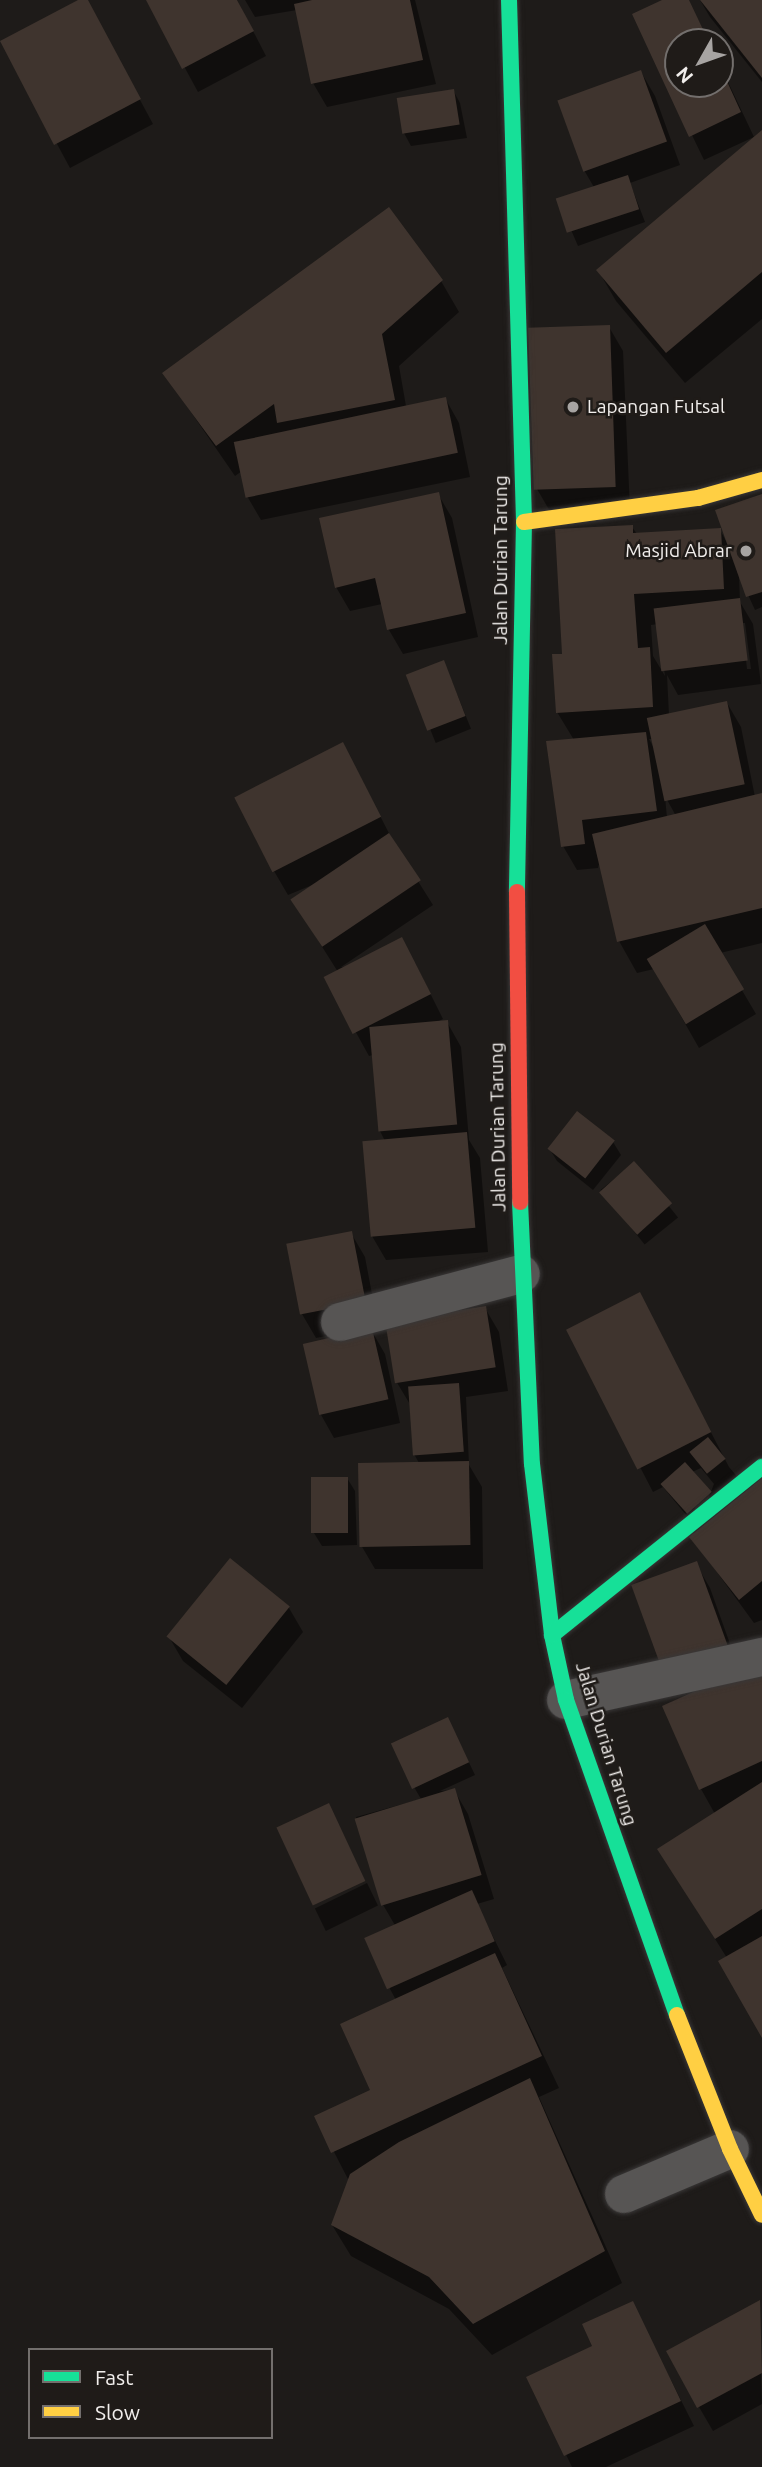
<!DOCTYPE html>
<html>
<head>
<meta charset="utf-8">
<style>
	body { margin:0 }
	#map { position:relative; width:762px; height:2467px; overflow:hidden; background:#1e1b19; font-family:Ubuntu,sans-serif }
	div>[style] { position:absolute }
	.shadow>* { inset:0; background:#0007; transform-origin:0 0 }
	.building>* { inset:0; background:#3f342e; transform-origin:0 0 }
	.roads { filter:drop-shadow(0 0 2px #393737) drop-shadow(0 0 2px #393737) }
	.street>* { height:38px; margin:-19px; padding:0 19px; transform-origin:19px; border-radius:19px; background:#575554 }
	.fast>* { height:16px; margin:-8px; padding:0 8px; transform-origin:8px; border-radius:8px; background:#16e098 }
	.slow>* { height:16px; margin:-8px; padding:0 8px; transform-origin:8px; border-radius:8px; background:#ffcf43 }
	.jam>* { height:16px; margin:-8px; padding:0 8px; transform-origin:8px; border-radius:8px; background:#f24e42 }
	.dots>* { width:19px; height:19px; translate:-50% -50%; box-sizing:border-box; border:4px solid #1f1b18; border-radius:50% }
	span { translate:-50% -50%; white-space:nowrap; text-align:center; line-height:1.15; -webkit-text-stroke:5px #1f1b18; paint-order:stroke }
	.poi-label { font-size:19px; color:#f1eeec }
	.left { translate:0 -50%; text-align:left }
	.right { translate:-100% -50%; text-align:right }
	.street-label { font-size:19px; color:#f1eeec }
	.legend { position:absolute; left:28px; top:2348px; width:245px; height:91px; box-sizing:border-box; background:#1f1b18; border:2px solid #736f6d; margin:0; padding:9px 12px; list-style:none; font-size:21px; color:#f1eeec }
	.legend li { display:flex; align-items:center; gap:14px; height:35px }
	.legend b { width:35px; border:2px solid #736f6d }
	.north { position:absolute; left:664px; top:28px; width:70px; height:70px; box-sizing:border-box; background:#1f1b18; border:2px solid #736f6d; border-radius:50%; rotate:230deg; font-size:19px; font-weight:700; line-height:28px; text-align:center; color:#f1eeec }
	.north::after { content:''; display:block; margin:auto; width:24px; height:32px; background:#a7a4a2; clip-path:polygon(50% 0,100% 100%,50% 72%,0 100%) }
</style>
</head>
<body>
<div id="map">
	<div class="shadow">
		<i style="clip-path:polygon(81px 0,86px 0,153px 124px,70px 168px,2px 42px)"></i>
		<i style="clip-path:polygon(148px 0,237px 0,266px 56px,198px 92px)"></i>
		<i style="clip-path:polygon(245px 0,415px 0,436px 84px,327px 107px,313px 83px,297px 10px,255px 17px)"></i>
		<i style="clip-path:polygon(666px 0,688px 0,709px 42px,678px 42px,678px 84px,720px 84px,720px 65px,754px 137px,704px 160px,634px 15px)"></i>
		<i style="clip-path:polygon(700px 0,762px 0,762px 82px,710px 17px)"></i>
		<i style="clip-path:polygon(641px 72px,655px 96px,680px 165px,630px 183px,645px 222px,578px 246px,559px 202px,595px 189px,584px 170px)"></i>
		<i style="clip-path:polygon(453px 90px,460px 103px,467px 138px,411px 146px,404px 133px,399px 99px)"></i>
		<i style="clip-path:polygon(762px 132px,762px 319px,685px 383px,616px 301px,598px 270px)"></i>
		<i style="clip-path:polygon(441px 281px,459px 312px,399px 366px,406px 406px,445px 398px,459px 423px,470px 477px,261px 520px,247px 496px,242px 471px,235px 476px,164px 373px)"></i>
		<i style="clip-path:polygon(609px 327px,623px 351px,630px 510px,551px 513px,537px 489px)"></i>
		<i style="clip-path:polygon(438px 494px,452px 518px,478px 637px,403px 654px,389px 630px,382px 604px,350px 611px,336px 587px)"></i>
		<i style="clip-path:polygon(evenodd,762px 496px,762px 607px,755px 610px,739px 575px,740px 602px,753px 624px,761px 684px,678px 695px,667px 675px,669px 715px,727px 703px,741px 727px,755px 797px,762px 795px,762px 943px,720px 953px,756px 1014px,699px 1048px,654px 969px,637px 973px,619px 941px,600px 860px,598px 868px,577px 870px,563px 846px,574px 740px,557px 712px,564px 655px,632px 527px,637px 534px,720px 530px,726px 541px,762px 496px,742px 623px,745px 623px,751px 669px,747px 669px,742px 623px,762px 496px,658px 624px,665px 676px,653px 656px,651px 625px,658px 624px,762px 496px,649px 739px,653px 739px,655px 750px,649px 739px,762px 496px,665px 796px,676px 816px,667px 818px,665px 796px)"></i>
		<i style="left:444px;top:662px;width:72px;height:38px;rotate:68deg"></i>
		<i style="clip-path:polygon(356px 769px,394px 843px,433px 905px,341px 967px,415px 963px,443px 1019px,435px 1023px,447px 1022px,461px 1047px,469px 1140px,480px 1158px,488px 1252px,386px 1260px,372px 1236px,385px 1141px,380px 1131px,373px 1055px,369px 1056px,326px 978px,338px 972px,292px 899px,317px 883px,288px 895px,274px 871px)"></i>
		<i style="clip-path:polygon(613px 1142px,621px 1155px,593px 1190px,557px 1161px,549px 1148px)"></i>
		<i style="left:634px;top:1163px;width:70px;height:43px;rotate:51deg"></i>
		<i style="clip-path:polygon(351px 1233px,365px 1257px,378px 1326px,370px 1328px,385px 1354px,400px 1423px,334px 1438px,320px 1413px,336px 1334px,316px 1338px,302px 1314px,288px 1245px)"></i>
		<i style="clip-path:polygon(639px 1294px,729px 1467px,740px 1480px,762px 1481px,762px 1620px,754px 1623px,692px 1538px,714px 1484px,701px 1468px,692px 1472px,696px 1527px,663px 1487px,653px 1492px,569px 1330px)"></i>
		<i style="clip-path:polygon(485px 1308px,499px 1332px,508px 1391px,466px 1397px,469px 1465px,482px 1487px,483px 1569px,375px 1569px,361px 1545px,419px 1463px,414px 1454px,411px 1406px,396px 1381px)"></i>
		<i style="clip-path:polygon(347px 1478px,355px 1491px,357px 1545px,322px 1546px,314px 1533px)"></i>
		<i style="clip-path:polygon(231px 1560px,289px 1608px,303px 1632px,242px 1708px,183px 1661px,169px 1637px)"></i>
		<i style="clip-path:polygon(696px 1564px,710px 1588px,739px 1669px,633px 1585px)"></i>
		<i style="clip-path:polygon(762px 1663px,762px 2034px,727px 1958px,659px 1850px,715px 1814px,701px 1789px)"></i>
		<i style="clip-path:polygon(448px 1719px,475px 1775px,440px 1791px,454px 1790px,468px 1814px,494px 1899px,477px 1904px,507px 1965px,502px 1968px,559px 2088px,539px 2097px,622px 2283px,492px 2355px,449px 2309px,351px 2256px,332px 2225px,349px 2181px,316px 2117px,372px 2091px,396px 2000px,390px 1989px,396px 1927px,382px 1903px,356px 1817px,421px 1799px,414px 1787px)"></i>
		<i style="left:367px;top:1883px;width:25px;height:58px;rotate:64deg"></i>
		<i style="clip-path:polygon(759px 2302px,762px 2404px,713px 2431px,699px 2407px)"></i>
		<i style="clip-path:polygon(632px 2303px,694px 2426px,606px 2467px,572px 2467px,529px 2378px,595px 2347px)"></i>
	</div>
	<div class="building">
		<i style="clip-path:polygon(78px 0,88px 0,141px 99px,54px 145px,0 41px)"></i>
		<i style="clip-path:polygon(146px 0,237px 0,254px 31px,182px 69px)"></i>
		<i style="clip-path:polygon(312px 0,410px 0,423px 60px,311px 84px,294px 4px)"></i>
		<i style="clip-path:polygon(662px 0,689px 0,709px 42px,678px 42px,678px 84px,720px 84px,720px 66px,741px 112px,689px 137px,632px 14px)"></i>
		<i style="clip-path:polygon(700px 0,762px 0,762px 78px)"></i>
		<i style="left:641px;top:70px;width:76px;height:89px;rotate:70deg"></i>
		<i style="left:454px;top:89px;width:36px;height:58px;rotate:81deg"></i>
		<i style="clip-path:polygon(762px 130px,762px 272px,666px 353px,596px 270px)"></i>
		<i style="left:628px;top:175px;width:36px;height:76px;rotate:72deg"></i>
		<i style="clip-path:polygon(389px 207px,443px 280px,382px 334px,395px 400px,277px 423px,274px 404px,216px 446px,162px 373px)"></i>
		<i style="left:610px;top:325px;width:162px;height:82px;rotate:88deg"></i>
		<i style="left:446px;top:397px;width:57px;height:217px;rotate:78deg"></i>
		<i style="clip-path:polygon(439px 492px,466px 613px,387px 630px,375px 578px,335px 588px,319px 518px)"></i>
		<i style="clip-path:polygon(762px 494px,762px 592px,746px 597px,715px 510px)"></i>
		<i style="clip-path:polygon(633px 525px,633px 533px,721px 528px,724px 589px,634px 594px,638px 648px,650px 647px,653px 707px,556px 713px,552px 654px,562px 654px,555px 529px)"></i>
		<i style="left:740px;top:598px;width:63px;height:87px;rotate:83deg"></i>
		<i style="left:444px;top:660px;width:60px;height:41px;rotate:69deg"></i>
		<i style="left:727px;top:701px;width:85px;height:82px;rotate:78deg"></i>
		<i style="clip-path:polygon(646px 732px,657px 811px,582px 820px,585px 844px,561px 847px,546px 741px)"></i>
		<i style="left:343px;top:742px;width:84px;height:122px;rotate:63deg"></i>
		<i style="clip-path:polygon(762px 793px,762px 908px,617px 942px,592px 834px)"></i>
		<i style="left:389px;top:833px;width:57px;height:119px;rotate:56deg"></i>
		<i style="left:705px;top:924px;width:76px;height:68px;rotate:59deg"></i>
		<i style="left:402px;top:937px;width:64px;height:88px;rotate:63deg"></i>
		<i style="left:448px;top:1020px;width:105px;height:79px;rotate:85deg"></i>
		<i style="left:577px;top:1111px;width:48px;height:48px;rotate:38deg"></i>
		<i style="left:467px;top:1132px;width:96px;height:105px;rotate:85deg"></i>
		<i style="left:634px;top:1161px;width:57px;height:47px;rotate:48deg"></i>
		<i style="left:352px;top:1231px;width:72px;height:67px;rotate:79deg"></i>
		<i style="left:640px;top:1292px;width:157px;height:83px;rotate:63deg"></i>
		<i style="left:486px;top:1306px;width:62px;height:102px;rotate:81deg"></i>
		<i style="left:372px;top:1328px;width:73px;height:71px;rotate:77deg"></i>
		<i style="left:459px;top:1383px;width:69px;height:51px;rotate:86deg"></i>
		<i style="left:708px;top:1437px;width:28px;height:24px;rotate:51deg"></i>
		<i style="left:469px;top:1461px;width:84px;height:111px;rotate:89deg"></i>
		<i style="left:685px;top:1462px;width:40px;height:33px;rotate:48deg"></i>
		<i style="left:311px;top:1477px;width:37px;height:56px"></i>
		<i style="clip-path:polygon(762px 1478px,762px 1581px,739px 1600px,689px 1537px)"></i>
		<i style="left:230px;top:1558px;width:77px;height:101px;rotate:39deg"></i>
		<i style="left:697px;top:1561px;width:89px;height:70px;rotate:70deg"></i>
		<i style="clip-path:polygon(762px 1661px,762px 1761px,699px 1790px,662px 1706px)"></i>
		<i style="left:448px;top:1717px;width:50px;height:63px;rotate:65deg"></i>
		<i style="clip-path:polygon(762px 1782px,762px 1909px,715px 1939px,657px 1849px)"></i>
		<i style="left:455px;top:1788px;width:91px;height:105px;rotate:73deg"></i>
		<i style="left:329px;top:1803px;width:86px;height:58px;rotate:65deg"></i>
		<i style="left:472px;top:1890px;width:56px;height:118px;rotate:66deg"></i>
		<i style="clip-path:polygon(762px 1936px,762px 2038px,718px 1961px)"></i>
		<i style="clip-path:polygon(495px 1953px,542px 2056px,331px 2153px,314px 2116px,370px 2090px,340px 2024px)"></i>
		<i style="clip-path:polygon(530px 2078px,605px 2251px,473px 2324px,429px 2277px,331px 2225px,350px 2174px,399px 2142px)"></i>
		<i style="clip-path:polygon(760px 2300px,762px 2373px,697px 2408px,666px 2351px)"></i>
		<i style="clip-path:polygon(633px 2301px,681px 2401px,564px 2456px,526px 2377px,592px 2346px,582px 2324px)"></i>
	</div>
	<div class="roads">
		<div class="street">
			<i style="left:340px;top:1322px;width:187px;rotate:-14.9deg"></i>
			<i style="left:566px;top:1700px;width:201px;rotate:-12.4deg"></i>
			<i style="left:624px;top:2194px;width:115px;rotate:-23deg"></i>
		</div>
		<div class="fast">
			<i style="left:509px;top:0;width:522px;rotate:88.35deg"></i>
			<i style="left:524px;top:522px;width:370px;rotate:91.1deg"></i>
			<i style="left:520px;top:1202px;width:262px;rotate:87.4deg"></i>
			<i style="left:532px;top:1464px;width:172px;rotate:83.3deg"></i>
			<i style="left:552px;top:1635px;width:66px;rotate:77.8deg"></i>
			<i style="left:566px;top:1700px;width:334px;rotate:70.6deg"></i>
			<i style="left:552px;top:1635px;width:269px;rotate:-38.7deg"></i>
		</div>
		<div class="slow">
			<i style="left:524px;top:522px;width:176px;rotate:-7.9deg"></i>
			<i style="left:698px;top:498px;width:66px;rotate:-15.7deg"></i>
			<i style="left:677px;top:2015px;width:144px;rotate:68.4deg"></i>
			<i style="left:730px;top:2149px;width:73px;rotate:64.1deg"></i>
		</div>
		<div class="jam">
			<i style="left:517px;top:892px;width:310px;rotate:89.4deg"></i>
		</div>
	</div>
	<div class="dots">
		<i style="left:573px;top:407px;background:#a7a4a2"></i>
		<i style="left:746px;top:551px;background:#a7a4a2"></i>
	</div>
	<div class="poi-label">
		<span class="left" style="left:587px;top:407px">Lapangan Futsal</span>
		<span class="right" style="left:732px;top:551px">Masjid Abrar</span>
	</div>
	<div class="street-label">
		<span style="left:501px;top:560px;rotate:-90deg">Jalan Durian Tarung</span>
		<span style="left:498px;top:1127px;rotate:-91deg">Jalan Durian Tarung</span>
		<span style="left:606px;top:1744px;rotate:73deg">Jalan Durian Tarung</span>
	</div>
	<ul class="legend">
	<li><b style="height:9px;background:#16e098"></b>Fast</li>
	<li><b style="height:9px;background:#ffcf43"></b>Slow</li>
	</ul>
	<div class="north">N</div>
</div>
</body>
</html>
